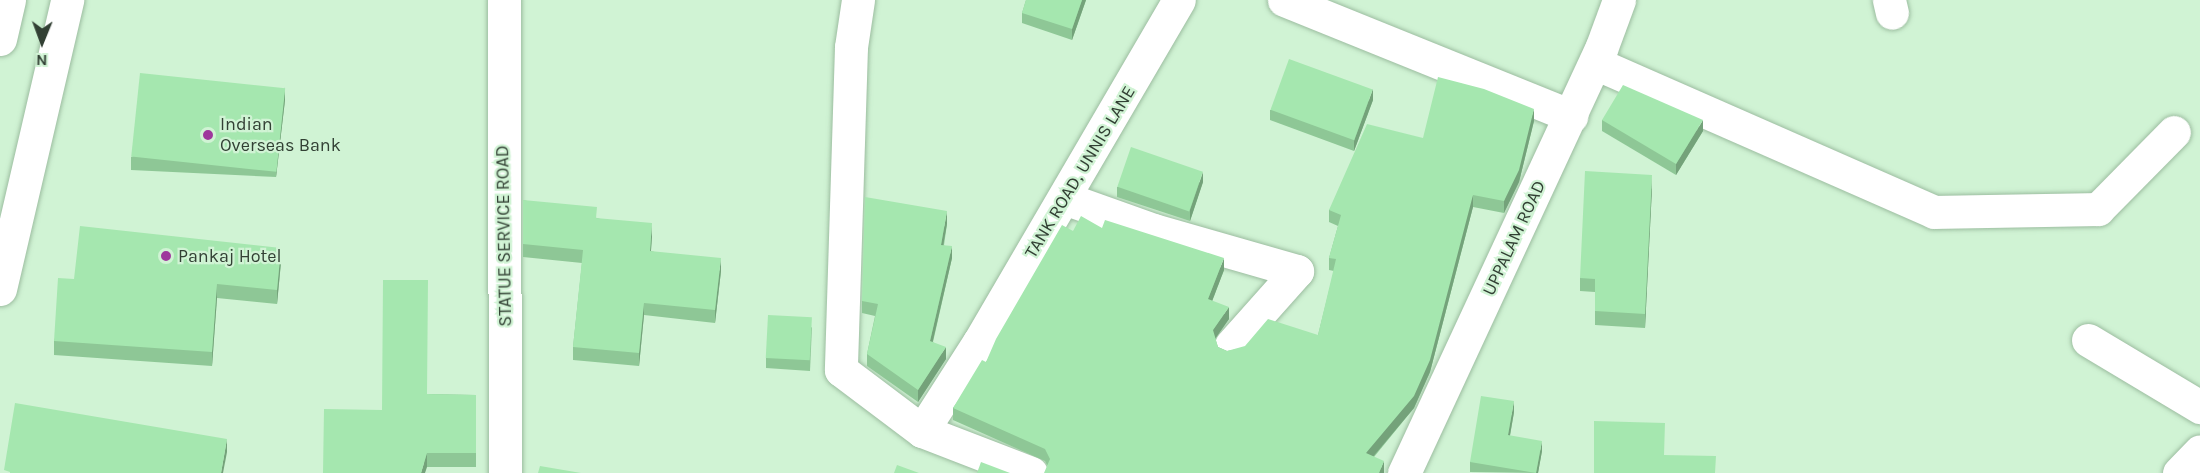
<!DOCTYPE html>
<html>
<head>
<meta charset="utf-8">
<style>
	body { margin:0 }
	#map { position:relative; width:2200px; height:473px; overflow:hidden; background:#d0f3d4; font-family:Karla,sans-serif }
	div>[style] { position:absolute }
	.roads { filter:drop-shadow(0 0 2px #9cbda0) drop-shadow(0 0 2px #9cbda0) }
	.minor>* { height:33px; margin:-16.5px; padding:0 16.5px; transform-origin:16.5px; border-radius:16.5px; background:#fff }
	.tertiary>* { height:33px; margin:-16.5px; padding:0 16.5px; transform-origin:16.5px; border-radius:16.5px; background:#fff }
	.primary>* { height:33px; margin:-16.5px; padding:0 16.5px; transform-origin:16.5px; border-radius:16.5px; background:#fff }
	.wall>* { inset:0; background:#8ec796 }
	.shaded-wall>* { inset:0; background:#74a27a }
	.building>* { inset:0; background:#a5e7af; transform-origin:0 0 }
	.dots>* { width:16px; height:16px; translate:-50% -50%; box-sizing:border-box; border:3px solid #d0f3d4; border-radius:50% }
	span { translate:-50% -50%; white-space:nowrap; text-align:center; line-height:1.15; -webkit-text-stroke:4.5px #d0f3d4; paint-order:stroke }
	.poi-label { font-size:18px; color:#324034 }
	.left { translate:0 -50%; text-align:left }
	.street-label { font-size:18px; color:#324034 }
	.north { position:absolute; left:12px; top:12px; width:60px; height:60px; -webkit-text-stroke:4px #d0f3d4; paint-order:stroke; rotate:181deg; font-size:16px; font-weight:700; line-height:24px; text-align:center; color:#324034 }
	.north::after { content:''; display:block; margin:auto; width:21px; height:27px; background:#324034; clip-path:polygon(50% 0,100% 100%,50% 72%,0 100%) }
</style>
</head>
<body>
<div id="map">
	<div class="roads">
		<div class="minor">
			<i style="left:504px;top:0;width:473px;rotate:89.9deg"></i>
			<i style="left:858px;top:0;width:48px;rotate:98.5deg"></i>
			<i style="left:851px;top:47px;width:323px;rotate:91.8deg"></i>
			<i style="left:841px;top:370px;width:101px;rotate:37deg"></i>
			<i style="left:1284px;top:0;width:310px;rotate:22deg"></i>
			<i style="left:1889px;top:0;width:13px;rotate:77deg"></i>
			<i style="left:1595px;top:63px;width:370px;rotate:23.7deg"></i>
			<i style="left:1934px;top:212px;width:164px;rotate:-1deg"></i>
			<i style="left:2098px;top:209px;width:108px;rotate:-45.4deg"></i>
			<i style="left:1064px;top:198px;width:96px;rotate:19.6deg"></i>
			<i style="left:1154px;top:230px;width:149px;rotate:16deg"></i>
			<i style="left:1297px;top:271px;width:99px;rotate:131.7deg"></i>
			<i style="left:2088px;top:340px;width:131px;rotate:30.9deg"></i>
			<i style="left:1031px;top:473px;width:117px;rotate:-158.9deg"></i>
			<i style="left:922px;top:431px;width:106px;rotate:-57.4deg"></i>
			<i style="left:979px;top:342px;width:396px;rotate:-59.7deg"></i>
			<i style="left:1404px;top:473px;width:468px;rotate:-65.1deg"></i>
			<i style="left:1601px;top:49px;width:52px;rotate:-69.8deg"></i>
		</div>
		<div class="tertiary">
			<i style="left:2179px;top:473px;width:30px;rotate:-46deg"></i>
		</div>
		<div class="primary">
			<i style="left:0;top:39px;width:40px;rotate:-77deg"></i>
			<i style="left:0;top:289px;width:297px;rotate:-76.9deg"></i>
		</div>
	</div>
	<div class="wall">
		<i style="clip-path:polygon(1026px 0,1086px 0,1072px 40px,1022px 23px,1022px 13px)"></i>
		<i style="clip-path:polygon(285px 100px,276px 177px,131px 170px,131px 157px)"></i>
		<i style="clip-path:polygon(1373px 100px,1354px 151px,1270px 120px,1270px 110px)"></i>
		<i style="clip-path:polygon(1602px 120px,1703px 131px,1676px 175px,1602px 131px)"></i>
		<i style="clip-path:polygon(1534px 121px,1519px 182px,1504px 213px,1473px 207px,1430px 372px,1414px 408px,1374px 457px,1384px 473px,1047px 465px,1045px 461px,953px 420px,953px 408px,986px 362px,1073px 231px,1102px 228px,1224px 270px,1212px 301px,1229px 319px,1215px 338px,1218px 347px,1227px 351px,1318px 335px,1334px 271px,1329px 270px,1329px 258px,1338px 226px,1329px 222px,1329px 210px,1423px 138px)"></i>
		<i style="clip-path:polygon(1203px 182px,1190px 221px,1117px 197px,1117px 187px)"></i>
		<i style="clip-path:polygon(1652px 188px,1645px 328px,1595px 325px,1595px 292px,1580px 291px,1580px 278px)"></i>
		<i style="clip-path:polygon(523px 200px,597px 218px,652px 236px,651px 251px,721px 271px,715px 323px,644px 315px,639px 366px,573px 360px,573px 347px,582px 263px,523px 257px)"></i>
		<i style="clip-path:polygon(947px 224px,944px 245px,952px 258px,933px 342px,946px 359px,918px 402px,867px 366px,867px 354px,875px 316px,862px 313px,862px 301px)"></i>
		<i style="clip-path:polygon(281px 262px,277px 304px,217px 298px,212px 366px,54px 355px,54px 341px,74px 279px)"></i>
		<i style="clip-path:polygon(812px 327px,810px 371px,766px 368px,766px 358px)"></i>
		<i style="clip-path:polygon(428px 394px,476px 395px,476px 467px,427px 467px,382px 410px)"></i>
		<i style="clip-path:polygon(1514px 412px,1510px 436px,1542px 451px,1538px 473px,1470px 472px,1470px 462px)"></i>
	</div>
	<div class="shaded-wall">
		<i style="clip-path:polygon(1082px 0,1086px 0,1072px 40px,1072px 29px)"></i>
		<i style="clip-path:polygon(285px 87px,285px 100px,276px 177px,276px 164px)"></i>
		<i style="clip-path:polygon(1373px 89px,1373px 100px,1354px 151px,1354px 141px)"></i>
		<i style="clip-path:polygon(1534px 109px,1534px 121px,1519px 182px,1504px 213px,1504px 201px)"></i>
		<i style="clip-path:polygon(1703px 120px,1703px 131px,1676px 175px,1676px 164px)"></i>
		<i style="clip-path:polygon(1203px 172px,1203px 182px,1190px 221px,1190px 210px)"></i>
		<i style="clip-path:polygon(1652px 175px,1652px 188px,1645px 328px,1645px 314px)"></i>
		<i style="clip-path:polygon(1473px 195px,1473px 207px,1430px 372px,1414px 408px,1366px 465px,1366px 453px)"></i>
		<i style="clip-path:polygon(947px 211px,947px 224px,941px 257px,941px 245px)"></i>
		<i style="clip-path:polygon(652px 223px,652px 236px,650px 263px,650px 251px)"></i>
		<i style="clip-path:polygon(952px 246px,952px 258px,930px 353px,930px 341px)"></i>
		<i style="clip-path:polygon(281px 248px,281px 262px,277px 304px,277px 290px)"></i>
		<i style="clip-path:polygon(721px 258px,721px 271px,715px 323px,715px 310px)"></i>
		<i style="clip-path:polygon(1224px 258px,1224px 270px,1208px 312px,1208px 299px)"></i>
		<i style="clip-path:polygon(217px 284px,217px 298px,212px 366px,212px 352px)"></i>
		<i style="clip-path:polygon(644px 303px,644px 315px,639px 366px,639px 353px)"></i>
		<i style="clip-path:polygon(1229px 307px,1229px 319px,1213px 342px,1213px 330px)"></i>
		<i style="clip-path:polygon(946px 347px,946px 359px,918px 402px,918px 390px)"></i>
		<i style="clip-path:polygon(1514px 401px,1514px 412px,1508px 446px,1508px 435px)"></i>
		<i style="clip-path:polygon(227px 439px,227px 452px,223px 473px,221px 473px)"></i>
		<i style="clip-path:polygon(1542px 441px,1542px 451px,1538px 473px,1536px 473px)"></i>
		<i style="clip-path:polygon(427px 453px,427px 467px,425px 473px,421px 473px)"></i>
		<i style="clip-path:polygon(1384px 461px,1384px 473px,1379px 473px)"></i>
	</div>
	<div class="building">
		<i style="clip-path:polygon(1026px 0,1082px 0,1072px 29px,1022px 13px)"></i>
		<i style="left:1289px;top:59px;width:89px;height:54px;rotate:20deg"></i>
		<i style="left:140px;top:73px;width:146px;height:84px;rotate:6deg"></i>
		<i style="clip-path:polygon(1438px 77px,1484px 89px,1534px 109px,1519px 170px,1504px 201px,1473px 195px,1430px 360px,1414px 396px,1366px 453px,1384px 461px,1379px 473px,1044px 473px,1050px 459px,1045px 449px,953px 408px,982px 360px,986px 362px,996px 339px,1062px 225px,1073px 231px,1081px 216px,1102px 228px,1105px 220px,1224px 258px,1208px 299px,1229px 307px,1213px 330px,1218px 347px,1227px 351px,1245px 346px,1268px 319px,1318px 335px,1336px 259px,1329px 258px,1341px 215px,1329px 210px,1367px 124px,1423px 138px)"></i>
		<i style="clip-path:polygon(1623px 85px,1703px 120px,1676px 164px,1602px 120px)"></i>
		<i style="left:1131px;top:147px;width:76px;height:42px;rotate:19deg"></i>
		<i style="clip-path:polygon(1585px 171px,1652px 175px,1645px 314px,1595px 311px,1595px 279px,1580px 278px)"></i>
		<i style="clip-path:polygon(865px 197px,947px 211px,941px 245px,952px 246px,930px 341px,946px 347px,918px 390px,867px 354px,878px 304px,862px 301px)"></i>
		<i style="clip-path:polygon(523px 200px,597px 207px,596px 218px,652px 223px,650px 251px,721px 258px,715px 310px,644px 303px,639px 353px,573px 347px,583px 250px,523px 244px)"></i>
		<i style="clip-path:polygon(80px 226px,281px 248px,277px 290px,217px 284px,212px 352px,54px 341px,58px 278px,74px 279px)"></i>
		<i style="clip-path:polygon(383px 280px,428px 280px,427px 394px,476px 395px,476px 453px,427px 453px,421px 473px,323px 473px,324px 409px,382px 410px)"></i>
		<i style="left:768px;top:315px;width:44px;height:43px;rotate:3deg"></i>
		<i style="clip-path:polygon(1481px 396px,1514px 401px,1508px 435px,1542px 441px,1536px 473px,1470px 462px)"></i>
		<i style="clip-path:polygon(15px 403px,227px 439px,221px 473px,10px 473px,10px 472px,4px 470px)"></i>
		<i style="clip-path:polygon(1594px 421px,1665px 423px,1664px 455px,1716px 456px,1715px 473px,1594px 473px)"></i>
		<i style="clip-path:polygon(981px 462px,1010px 473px,977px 473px)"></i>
		<i style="clip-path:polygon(897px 465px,919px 473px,894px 473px)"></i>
		<i style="clip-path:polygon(540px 466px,581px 473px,538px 473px)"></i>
	</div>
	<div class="dots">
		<i style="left:208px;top:135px;background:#9e389c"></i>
		<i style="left:166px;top:256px;background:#9e389c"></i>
	</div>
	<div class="poi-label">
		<span class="left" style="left:220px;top:135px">Indian<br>Overseas Bank</span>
		<span class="left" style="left:178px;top:256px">Pankaj Hotel</span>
	</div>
	<div class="street-label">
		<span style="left:1080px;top:172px;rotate:-59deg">TANK ROAD, UNNIS LANE</span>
		<span style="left:504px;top:236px;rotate:-91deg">STATUE SERVICE ROAD</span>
		<span style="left:1514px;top:238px;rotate:-65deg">UPPALAM ROAD</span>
	</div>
	<div class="north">N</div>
</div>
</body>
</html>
